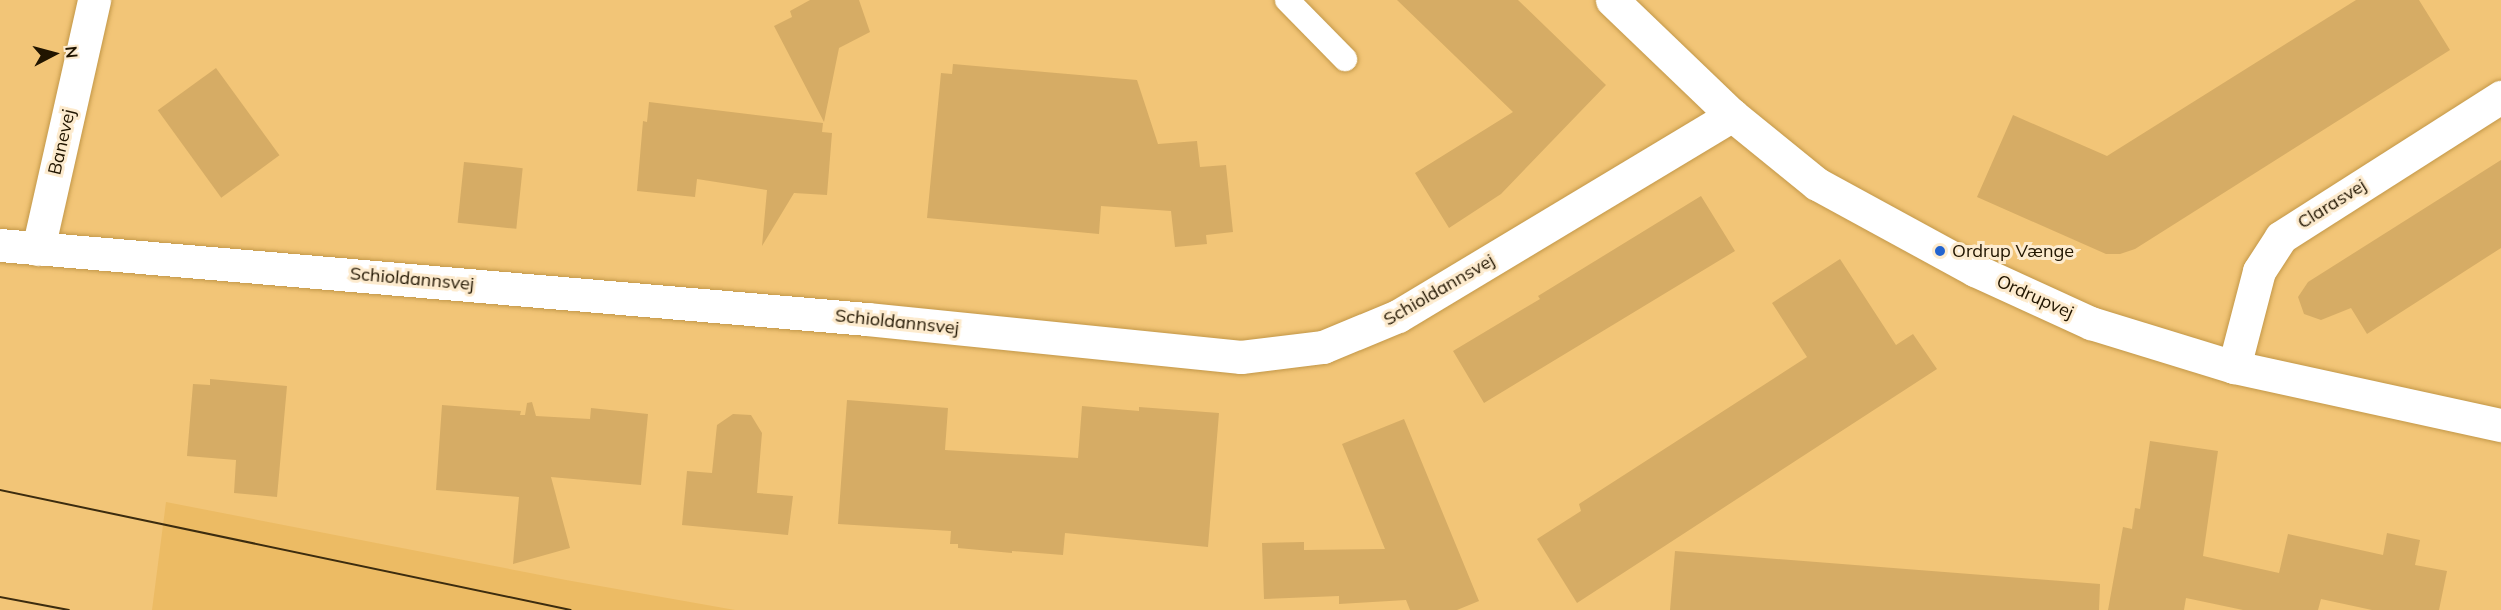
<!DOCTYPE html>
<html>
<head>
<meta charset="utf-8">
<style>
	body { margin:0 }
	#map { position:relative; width:2501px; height:610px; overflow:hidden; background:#f2c577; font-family:Mulish,sans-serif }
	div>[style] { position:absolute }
	.built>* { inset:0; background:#ecbb64 }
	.building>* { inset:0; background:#d6ac65; transform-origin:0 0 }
	.roads { filter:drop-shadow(0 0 2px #c29748) drop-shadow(0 0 2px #c29748) }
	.lane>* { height:24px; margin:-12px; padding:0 12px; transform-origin:12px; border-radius:12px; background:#fff }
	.street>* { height:33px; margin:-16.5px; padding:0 16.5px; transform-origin:16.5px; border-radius:16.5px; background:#fff }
	.secondary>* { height:33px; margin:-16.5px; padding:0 16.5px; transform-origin:16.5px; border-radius:16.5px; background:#fff }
	.tram>* { height:1.5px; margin:-0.75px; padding:0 0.75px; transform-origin:0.75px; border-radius:0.75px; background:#3c2c0f }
	.dots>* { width:16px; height:16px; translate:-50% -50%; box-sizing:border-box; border:3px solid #fdebce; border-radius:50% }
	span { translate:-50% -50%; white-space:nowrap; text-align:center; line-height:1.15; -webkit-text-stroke:6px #fdebce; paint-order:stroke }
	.street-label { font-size:18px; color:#211500 }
	.poi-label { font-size:18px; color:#211500 }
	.left { translate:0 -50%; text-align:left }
	.north { position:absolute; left:24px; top:24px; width:60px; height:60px; -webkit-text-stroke:4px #fdebce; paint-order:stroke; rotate:84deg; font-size:16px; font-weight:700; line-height:24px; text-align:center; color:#211500 }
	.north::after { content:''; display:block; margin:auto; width:21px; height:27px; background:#211500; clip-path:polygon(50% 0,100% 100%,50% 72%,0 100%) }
</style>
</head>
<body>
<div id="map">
	<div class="built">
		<i style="clip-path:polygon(166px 502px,566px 580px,735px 610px,152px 610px)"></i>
	</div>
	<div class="building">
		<i style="clip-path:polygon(810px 0,859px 0,870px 32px,839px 48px,824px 122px,774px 26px,792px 17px,790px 11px)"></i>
		<i style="clip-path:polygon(1397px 0,1518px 0,1606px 85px,1501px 194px,1449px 228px,1415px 173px,1513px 112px)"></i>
		<i style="clip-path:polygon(2356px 0,2419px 0,2450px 50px,2135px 249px,2120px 254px,2106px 254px,1977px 197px,2013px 115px,2107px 156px)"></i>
		<i style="clip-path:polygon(953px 64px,1137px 80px,1158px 144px,1197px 141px,1200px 167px,1226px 165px,1233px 232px,1206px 235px,1207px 244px,1175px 247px,1171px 211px,1101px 206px,1099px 234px,927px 218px,941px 73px,952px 74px)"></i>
		<i style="left:216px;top:68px;width:108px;height:72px;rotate:54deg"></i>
		<i style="clip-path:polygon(649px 102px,823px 123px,822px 132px,832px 133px,827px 195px,794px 193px,762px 246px,767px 190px,697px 179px,695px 197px,637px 191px,643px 121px,647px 122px)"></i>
		<i style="clip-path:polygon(2501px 160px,2501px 248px,2367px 334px,2351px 308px,2321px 320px,2304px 314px,2298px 297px,2308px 282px)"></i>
		<i style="left:464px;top:162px;width:59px;height:61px;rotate:6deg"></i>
		<i style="clip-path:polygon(1701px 196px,1735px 251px,1484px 403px,1453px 351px,1540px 299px,1538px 296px)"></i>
		<i style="clip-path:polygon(1840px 259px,1896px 345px,1913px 334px,1937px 369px,1577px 603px,1537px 539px,1581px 511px,1579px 504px,1807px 357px,1772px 303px)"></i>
		<i style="clip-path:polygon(210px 379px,287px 386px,277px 497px,234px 493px,236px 460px,187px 456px,193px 384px,210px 385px)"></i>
		<i style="clip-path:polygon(847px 400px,948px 408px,945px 450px,1078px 458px,1082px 406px,1139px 411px,1139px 407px,1219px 413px,1208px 547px,1065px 533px,1063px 555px,1012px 551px,1012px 553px,958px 548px,958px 544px,950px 544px,951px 531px,838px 524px)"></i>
		<i style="clip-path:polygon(532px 402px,536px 416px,590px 419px,591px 408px,648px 414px,641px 485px,551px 477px,570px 548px,513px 564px,519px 497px,436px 490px,442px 405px,521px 411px,520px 415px,525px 415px,527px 403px)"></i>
		<i style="clip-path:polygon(733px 414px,751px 415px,762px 433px,757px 493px,793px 496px,788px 535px,682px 525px,687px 471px,712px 473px,717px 425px)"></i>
		<i style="clip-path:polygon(1404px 419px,1479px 601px,1457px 610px,1410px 610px,1406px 600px,1339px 604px,1339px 596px,1264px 599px,1262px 543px,1304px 542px,1304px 550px,1385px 549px,1342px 444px)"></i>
		<i style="clip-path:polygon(2150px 441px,2218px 451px,2203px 556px,2279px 573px,2288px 534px,2383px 555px,2387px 533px,2420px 540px,2415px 565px,2447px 571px,2439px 610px,2372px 610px,2321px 599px,2318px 610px,2243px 610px,2186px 598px,2184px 610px,2108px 610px,2123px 527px,2132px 529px,2135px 508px,2140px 509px)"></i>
		<i style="clip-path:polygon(1675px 551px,2100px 584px,2099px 610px,1670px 610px)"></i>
	</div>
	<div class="roads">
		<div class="lane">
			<i style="left:1287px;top:0;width:83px;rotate:45.5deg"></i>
		</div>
		<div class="street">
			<i style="left:0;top:245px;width:870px;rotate:4.88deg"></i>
			<i style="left:867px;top:319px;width:376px;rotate:5.8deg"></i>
			<i style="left:1241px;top:357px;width:83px;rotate:-7deg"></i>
			<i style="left:1323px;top:347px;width:81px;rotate:-22.5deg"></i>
			<i style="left:1398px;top:316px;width:390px;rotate:-31deg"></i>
			<i style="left:38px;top:249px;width:255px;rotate:-77.3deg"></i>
			<i style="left:2234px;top:367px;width:99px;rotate:-75.4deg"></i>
			<i style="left:2259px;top:271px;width:40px;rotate:-57.1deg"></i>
			<i style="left:2281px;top:237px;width:261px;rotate:-32.5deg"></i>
		</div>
		<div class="secondary">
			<i style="left:1612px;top:0;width:166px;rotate:43.8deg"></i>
			<i style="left:1732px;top:115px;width:109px;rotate:39.1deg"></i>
			<i style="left:1817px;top:184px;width:180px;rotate:28.6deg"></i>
			<i style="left:1975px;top:270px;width:128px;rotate:24.6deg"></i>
			<i style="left:2091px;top:323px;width:150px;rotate:17.1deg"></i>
			<i style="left:2234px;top:367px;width:273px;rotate:12.3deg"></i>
		</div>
	</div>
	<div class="tram">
		<i style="left:0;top:490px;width:583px;rotate:11.87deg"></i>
		<i style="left:0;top:597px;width:70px;rotate:10.7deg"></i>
	</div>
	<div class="dots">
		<i style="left:1940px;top:251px;background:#2364d0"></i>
	</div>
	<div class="street-label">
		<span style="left:62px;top:142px;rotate:-77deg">Banevej</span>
		<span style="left:2332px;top:204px;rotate:-32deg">Clarasvej</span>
		<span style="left:412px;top:279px;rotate:5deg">Schioldannsvej</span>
		<span style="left:1439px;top:290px;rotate:-30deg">Schioldannsvej</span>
		<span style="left:2035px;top:297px;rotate:24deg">Ordrupvej</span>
		<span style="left:897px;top:322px;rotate:6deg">Schioldannsvej</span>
	</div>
	<div class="poi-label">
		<span class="left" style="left:1952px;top:251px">Ordrup Vænge</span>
	</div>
	<div class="north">N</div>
</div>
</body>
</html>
